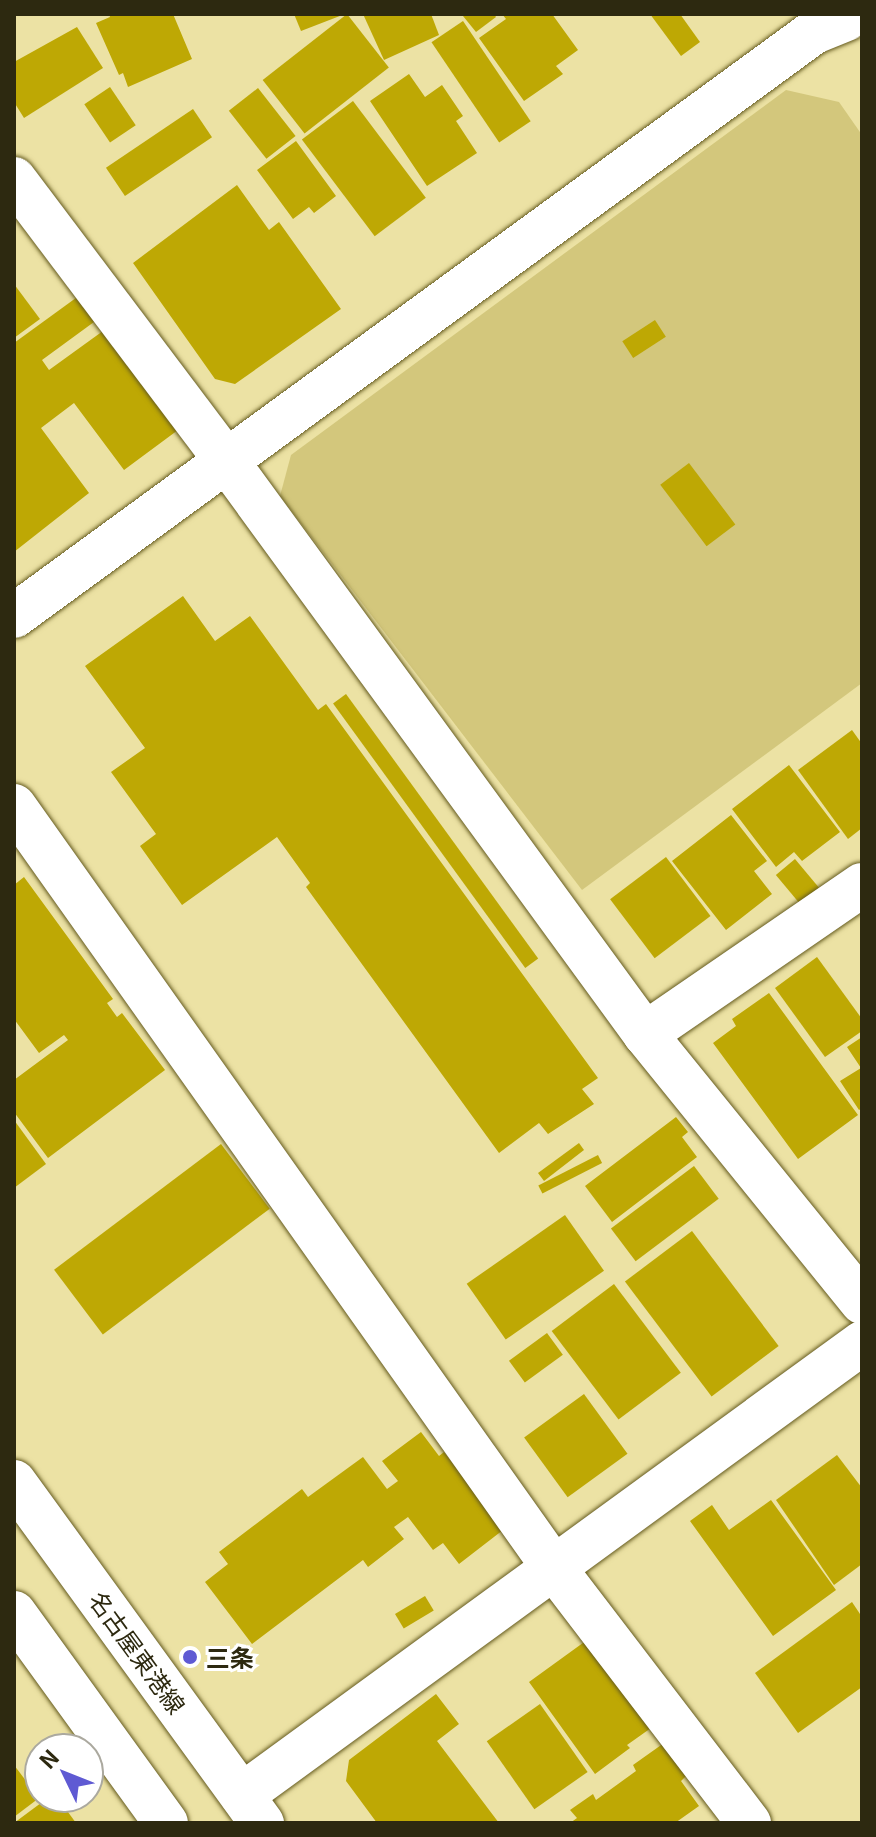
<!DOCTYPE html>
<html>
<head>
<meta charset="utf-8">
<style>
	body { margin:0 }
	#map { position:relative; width:876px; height:1837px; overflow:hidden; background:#ece2a4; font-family:Georgia,"Noto Sans JP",serif }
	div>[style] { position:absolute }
	.green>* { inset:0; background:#d3c77c }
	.building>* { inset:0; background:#bea804; transform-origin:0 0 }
	.roads { filter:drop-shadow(0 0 2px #655b1f) drop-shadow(0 0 2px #655b1f) }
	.minor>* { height:44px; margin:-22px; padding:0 22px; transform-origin:22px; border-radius:22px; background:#fff }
	.major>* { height:44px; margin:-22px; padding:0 22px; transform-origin:22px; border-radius:22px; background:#fff }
	.dots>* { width:22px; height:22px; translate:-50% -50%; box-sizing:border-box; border:4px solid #fff; border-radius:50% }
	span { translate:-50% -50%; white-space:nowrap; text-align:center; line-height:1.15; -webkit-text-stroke:6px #fff; paint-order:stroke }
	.street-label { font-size:24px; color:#2d2910 }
	.poi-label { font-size:24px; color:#2d2910; font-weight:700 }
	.left { translate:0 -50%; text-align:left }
	.frame { position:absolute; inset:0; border:16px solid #2d2910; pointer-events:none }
	.north { position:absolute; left:24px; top:1733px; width:80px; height:80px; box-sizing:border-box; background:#fff; border:2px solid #aba99f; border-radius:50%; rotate:313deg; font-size:22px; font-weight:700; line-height:32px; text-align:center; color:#2d2910 }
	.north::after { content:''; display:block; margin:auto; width:28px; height:36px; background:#5f5ad3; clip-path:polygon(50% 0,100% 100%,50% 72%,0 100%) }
</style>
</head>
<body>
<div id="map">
	<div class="green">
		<i style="clip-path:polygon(786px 90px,839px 102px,862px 135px,862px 683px,582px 890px,280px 496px,291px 455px)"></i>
	</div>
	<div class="building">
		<i style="clip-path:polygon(109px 14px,173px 14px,192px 59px,128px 87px,123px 73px,119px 75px,96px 23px,110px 17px)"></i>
		<i style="clip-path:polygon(294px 14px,345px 14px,301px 31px)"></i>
		<i style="left:347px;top:14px;width:68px;height:107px;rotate:52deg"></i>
		<i style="clip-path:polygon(363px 14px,431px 14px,439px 35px,384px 60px)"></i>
		<i style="clip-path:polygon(465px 14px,494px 14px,496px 17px,476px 32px,463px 16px)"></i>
		<i style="clip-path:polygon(502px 14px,552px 14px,578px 50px,556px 66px,563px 74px,524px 101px,479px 38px,506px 19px)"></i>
		<i style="clip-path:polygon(650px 14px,680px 14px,700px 42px,681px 56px)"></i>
		<i style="left:463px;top:21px;width:121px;height:38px;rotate:56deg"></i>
		<i style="clip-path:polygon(77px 27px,103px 68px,24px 118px,14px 102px,14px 62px)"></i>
		<i style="clip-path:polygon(409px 74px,425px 97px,442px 85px,463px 116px,456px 121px,477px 153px,427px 186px,370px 101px)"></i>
		<i style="left:110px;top:87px;width:46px;height:31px;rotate:56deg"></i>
		<i style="left:258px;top:88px;width:61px;height:37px;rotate:52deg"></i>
		<i style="left:353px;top:101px;width:121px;height:64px;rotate:53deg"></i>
		<i style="left:193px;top:109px;width:34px;height:105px;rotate:56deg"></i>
		<i style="clip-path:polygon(296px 141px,336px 196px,314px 213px,309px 207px,293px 219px,257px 170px)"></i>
		<i style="clip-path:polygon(237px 185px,269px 230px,279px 222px,341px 309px,235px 384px,215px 379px,133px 263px)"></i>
		<i style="clip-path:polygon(14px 284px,40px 319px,14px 338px)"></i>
		<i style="clip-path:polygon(91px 287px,109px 311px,42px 360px,49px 370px,114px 323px,178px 430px,124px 470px,74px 403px,41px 428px,89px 493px,14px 552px,14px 343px)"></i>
		<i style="left:655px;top:320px;width:20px;height:39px;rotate:57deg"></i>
		<i style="left:689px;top:463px;width:77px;height:36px;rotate:53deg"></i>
		<i style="clip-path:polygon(183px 596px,215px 641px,250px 616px,318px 710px,326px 704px,598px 1078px,582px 1089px,594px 1104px,548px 1134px,539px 1123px,499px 1153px,306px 887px,310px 883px,277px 837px,182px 905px,140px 846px,156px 834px,111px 772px,145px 748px,85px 666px)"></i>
		<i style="left:346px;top:694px;width:327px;height:16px;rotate:54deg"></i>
		<i style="clip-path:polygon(852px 730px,862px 744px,862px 828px,848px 839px,798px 770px)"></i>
		<i style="clip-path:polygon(789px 765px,840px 832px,802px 861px,794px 852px,776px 867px,732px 809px)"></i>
		<i style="clip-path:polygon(731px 815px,767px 861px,754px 871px,772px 894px,726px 930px,672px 861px)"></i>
		<i style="left:666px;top:857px;width:74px;height:70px;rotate:53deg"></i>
		<i style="left:795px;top:859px;width:39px;height:25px;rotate:50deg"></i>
		<i style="clip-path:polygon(24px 877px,113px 999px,107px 1003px,117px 1017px,122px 1013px,165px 1070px,48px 1158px,14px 1112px,14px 1080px,68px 1040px,64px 1035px,39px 1053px,14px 1019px,14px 885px)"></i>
		<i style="clip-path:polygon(817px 957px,862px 1019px,862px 1031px,825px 1057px,775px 988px)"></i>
		<i style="clip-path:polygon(769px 993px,858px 1115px,798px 1159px,713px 1043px,736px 1026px,732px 1019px)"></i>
		<i style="clip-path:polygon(862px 1037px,862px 1108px,859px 1110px,840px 1081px,861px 1068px,847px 1047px)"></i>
		<i style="clip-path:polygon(676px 1117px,688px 1132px,682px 1137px,697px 1157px,612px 1222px,585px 1186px)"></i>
		<i style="clip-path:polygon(14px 1120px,46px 1164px,14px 1188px)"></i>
		<i style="clip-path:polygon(579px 1143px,584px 1150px,544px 1181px,538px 1173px)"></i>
		<i style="left:221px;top:1144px;width:81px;height:209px;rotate:53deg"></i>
		<i style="left:598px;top:1155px;width:9px;height:67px;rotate:63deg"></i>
		<i style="left:694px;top:1166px;width:41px;height:104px;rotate:53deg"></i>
		<i style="left:565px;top:1215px;width:68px;height:120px;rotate:55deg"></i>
		<i style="left:692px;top:1231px;width:144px;height:84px;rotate:53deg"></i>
		<i style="left:614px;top:1284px;width:111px;height:78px;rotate:53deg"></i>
		<i style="left:547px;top:1333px;width:27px;height:47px;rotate:54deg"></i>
		<i style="left:584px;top:1394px;width:74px;height:74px;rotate:54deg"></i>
		<i style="clip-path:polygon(421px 1432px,439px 1456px,444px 1452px,503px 1530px,459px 1564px,443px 1543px,433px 1550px,408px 1517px,394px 1527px,404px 1539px,368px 1567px,363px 1560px,252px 1644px,205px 1582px,228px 1564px,219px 1552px,302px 1489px,308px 1497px,363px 1457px,387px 1489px,398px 1481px,382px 1461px)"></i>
		<i style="clip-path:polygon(837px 1455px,862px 1488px,862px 1564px,834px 1585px,776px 1500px)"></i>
		<i style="clip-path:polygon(771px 1500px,836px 1590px,773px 1636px,690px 1521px,712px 1505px,729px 1530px)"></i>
		<i style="left:425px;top:1596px;width:17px;height:35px;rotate:59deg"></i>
		<i style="clip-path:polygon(852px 1602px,862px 1617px,862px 1687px,798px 1733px,755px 1673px)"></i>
		<i style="clip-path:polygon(587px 1640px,651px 1728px,627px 1745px,630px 1748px,595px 1774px,529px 1682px)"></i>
		<i style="clip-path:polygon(436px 1694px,459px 1724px,437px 1741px,499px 1823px,377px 1823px,346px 1781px,349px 1760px)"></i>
		<i style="left:540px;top:1704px;width:83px;height:65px;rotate:55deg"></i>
		<i style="clip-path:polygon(664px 1743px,687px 1775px,681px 1781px,699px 1806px,675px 1823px,570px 1823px,577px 1818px,570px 1810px,593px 1794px,596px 1800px,636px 1771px,633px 1765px)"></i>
		<i style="clip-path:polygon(14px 1765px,39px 1798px,14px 1817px)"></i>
		<i style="clip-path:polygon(49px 1797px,57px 1797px,76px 1823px,14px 1823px)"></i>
	</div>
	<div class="roads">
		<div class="minor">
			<i style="left:14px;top:179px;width:352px;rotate:53deg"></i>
			<i style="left:226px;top:460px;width:711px;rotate:53.87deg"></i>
			<i style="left:645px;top:1034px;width:345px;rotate:51deg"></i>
			<i style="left:14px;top:616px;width:990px;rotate:-36.13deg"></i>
			<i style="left:814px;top:32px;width:35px;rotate:-22deg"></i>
			<i style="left:14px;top:806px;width:934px;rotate:54.68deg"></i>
			<i style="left:554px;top:1568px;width:321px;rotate:52.6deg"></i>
			<i style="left:645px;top:1034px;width:263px;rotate:-34.5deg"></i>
			<i style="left:242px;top:1795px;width:767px;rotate:-36.09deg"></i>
		</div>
		<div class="major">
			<i style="left:14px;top:1482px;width:422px;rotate:54deg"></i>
			<i style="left:14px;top:1613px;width:259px;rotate:54.1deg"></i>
		</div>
	</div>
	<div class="dots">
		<i style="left:190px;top:1657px;background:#5f5ad3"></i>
	</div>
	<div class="street-label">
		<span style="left:138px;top:1652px;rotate:54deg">名古屋東港線</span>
	</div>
	<div class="poi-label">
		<span class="left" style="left:206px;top:1657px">三条</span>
	</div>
	<div class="frame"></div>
	<div class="north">N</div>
</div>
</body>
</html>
